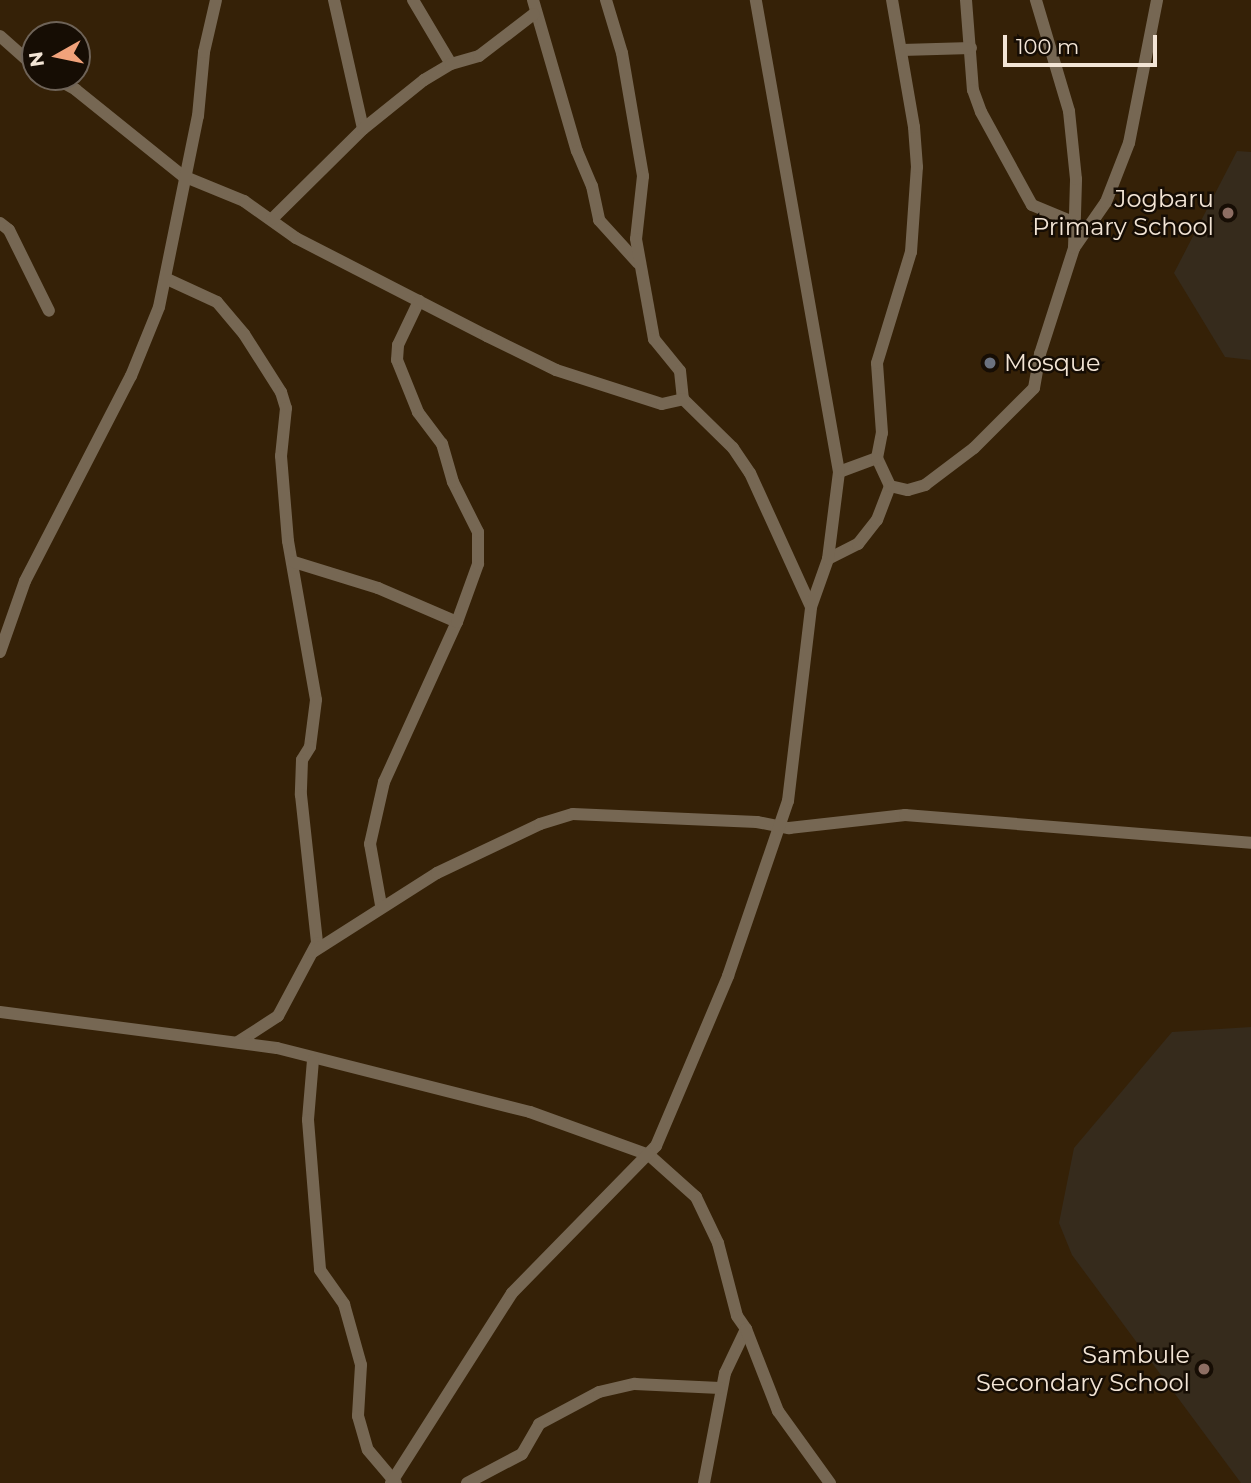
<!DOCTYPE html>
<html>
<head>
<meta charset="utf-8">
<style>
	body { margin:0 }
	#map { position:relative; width:1251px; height:1483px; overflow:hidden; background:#352107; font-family:Montserrat,sans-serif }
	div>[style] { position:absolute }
	.education>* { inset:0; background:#362b1c }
	.minor>* { height:12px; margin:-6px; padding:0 6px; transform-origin:6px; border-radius:6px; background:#766753 }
	.dots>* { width:19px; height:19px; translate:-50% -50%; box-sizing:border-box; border:4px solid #160d04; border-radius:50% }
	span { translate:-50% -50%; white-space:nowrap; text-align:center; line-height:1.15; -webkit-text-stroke:5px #160d04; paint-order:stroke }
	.poi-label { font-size:24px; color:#f3e5d6 }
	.right { translate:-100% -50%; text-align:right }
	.left { translate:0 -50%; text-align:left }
	.north { position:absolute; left:21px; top:21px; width:70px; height:70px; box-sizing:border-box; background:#160d04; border:2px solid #6e6358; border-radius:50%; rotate:261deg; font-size:19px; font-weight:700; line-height:28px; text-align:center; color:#f3e5d6 }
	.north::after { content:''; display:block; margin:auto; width:24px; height:32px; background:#f1a27b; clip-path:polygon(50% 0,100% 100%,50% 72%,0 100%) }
	.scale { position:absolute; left:1003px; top:35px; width:154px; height:32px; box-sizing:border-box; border:4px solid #f3e5d6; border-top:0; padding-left:9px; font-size:21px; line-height:24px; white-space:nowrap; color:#f3e5d6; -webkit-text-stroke:5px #160d04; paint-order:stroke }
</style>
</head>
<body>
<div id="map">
	<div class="education">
		<i style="clip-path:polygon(1237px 151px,1251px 152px,1251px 360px,1225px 357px,1174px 273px)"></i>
		<i style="clip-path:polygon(1251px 1027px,1251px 1483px,1241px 1483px,1072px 1255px,1059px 1223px,1074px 1148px,1172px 1032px)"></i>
	</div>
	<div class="minor">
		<i style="left:334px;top:0;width:132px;rotate:77.3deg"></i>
		<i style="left:413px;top:0;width:74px;rotate:59.3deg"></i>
		<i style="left:533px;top:0;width:157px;rotate:73.8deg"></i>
		<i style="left:577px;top:151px;width:38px;rotate:67deg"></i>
		<i style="left:592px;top:186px;width:35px;rotate:78deg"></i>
		<i style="left:599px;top:220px;width:58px;rotate:47.8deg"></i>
		<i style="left:606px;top:0;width:55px;rotate:73.2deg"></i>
		<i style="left:622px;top:53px;width:125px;rotate:80.3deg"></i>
		<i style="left:643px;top:176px;width:63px;rotate:96.3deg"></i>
		<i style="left:636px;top:239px;width:102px;rotate:79.8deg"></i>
		<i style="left:654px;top:339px;width:41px;rotate:50.9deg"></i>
		<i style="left:680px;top:371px;width:28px;rotate:84deg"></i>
		<i style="left:683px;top:399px;width:70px;rotate:44.4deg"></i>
		<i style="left:733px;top:448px;width:30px;rotate:56deg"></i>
		<i style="left:750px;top:473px;width:147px;rotate:65.5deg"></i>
		<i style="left:966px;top:0;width:90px;rotate:85.6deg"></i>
		<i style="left:973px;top:90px;width:23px;rotate:70deg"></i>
		<i style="left:981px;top:112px;width:106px;rotate:61.3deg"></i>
		<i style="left:1032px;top:205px;width:47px;rotate:22.7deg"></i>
		<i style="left:0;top:36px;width:47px;rotate:41.5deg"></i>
		<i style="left:902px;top:50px;width:69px;rotate:-1.7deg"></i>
		<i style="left:53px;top:77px;width:26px;rotate:29deg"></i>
		<i style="left:76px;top:90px;width:137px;rotate:38.8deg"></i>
		<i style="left:183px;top:176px;width:66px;rotate:22.3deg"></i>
		<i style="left:244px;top:201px;width:64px;rotate:35.4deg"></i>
		<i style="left:296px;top:238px;width:215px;rotate:27.2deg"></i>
		<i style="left:487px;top:336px;width:77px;rotate:26.2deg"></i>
		<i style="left:556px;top:370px;width:111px;rotate:17.8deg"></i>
		<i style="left:662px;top:404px;width:22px;rotate:-13deg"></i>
		<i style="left:272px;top:219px;width:128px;rotate:-44.7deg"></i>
		<i style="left:363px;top:129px;width:78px;rotate:-38.8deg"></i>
		<i style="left:424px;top:80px;width:31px;rotate:-31deg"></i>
		<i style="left:451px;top:64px;width:29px;rotate:-16deg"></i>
		<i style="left:479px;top:56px;width:69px;rotate:-37.4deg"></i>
		<i style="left:0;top:223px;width:11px;rotate:38deg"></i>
		<i style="left:9px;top:230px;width:90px;rotate:63.7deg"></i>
		<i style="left:1074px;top:248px;width:56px;rotate:-55.2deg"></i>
		<i style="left:1106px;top:202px;width:63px;rotate:-68.7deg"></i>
		<i style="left:1129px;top:143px;width:146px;rotate:-78.9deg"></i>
		<i style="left:167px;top:279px;width:55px;rotate:24.7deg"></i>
		<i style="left:217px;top:302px;width:42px;rotate:49.8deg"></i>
		<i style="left:244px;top:334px;width:69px;rotate:57.5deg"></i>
		<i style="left:281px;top:392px;width:17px;rotate:73deg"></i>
		<i style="left:286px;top:408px;width:48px;rotate:95.9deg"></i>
		<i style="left:281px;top:456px;width:85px;rotate:85.3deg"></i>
		<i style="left:288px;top:541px;width:161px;rotate:80deg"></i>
		<i style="left:316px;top:700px;width:47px;rotate:97.3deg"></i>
		<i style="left:310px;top:747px;width:15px;rotate:122deg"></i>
		<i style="left:302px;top:760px;width:35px;rotate:92deg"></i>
		<i style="left:301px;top:795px;width:149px;rotate:83.8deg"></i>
		<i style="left:317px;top:943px;width:83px;rotate:118.1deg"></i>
		<i style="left:278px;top:1016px;width:48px;rotate:147deg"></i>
		<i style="left:877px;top:458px;width:31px;rotate:65deg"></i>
		<i style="left:839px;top:472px;width:40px;rotate:-20.2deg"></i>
		<i style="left:877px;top:458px;width:25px;rotate:-79deg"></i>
		<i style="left:882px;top:433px;width:70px;rotate:-94.1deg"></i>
		<i style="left:877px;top:363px;width:116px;rotate:-73deg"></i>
		<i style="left:911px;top:252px;width:85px;rotate:-86deg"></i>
		<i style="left:917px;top:167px;width:40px;rotate:-94.3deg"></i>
		<i style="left:914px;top:127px;width:129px;rotate:-99.8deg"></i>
		<i style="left:828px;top:559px;width:34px;rotate:-27deg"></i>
		<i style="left:858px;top:544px;width:31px;rotate:-52deg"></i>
		<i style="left:877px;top:520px;width:36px;rotate:-69deg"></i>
		<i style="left:890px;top:486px;width:18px;rotate:13deg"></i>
		<i style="left:908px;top:490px;width:18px;rotate:-16deg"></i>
		<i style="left:925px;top:485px;width:61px;rotate:-37.1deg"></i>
		<i style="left:974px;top:448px;width:85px;rotate:-45deg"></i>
		<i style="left:1034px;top:388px;width:35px;rotate:-80deg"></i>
		<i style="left:1040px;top:354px;width:111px;rotate:-72.2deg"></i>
		<i style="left:1074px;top:248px;width:69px;rotate:-88.3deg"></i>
		<i style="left:1076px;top:179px;width:68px;rotate:-95.9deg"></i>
		<i style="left:1069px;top:111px;width:116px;rotate:-106.6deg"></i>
		<i style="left:294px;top:562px;width:88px;rotate:17.2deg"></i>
		<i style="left:378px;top:588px;width:86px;rotate:23.3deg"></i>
		<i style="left:0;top:652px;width:75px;rotate:-70.6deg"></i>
		<i style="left:25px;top:581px;width:231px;rotate:-62.7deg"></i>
		<i style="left:131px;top:376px;width:74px;rotate:-67.9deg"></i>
		<i style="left:159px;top:307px;width:195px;rotate:-78.5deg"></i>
		<i style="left:198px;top:116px;width:64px;rotate:-84.6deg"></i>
		<i style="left:204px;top:52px;width:53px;rotate:-77deg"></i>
		<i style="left:381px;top:905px;width:62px;rotate:-100.2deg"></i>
		<i style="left:370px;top:844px;width:64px;rotate:-77.3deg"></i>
		<i style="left:384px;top:782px;width:176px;rotate:-65.5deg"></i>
		<i style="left:457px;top:622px;width:62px;rotate:-70.1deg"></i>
		<i style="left:478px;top:564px;width:32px;rotate:-90deg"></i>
		<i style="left:478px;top:532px;width:56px;rotate:-116.6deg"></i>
		<i style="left:453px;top:482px;width:40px;rotate:-106deg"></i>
		<i style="left:442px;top:444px;width:40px;rotate:-127deg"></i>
		<i style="left:418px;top:412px;width:56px;rotate:-112deg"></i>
		<i style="left:397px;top:360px;width:15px;rotate:-86deg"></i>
		<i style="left:398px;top:345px;width:49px;rotate:-64.5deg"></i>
		<i style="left:313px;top:952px;width:147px;rotate:-32.5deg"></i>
		<i style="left:437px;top:873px;width:114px;rotate:-25.4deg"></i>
		<i style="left:540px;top:824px;width:34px;rotate:-17deg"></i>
		<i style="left:573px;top:814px;width:184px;rotate:2.5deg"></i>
		<i style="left:757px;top:822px;width:33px;rotate:11deg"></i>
		<i style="left:789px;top:828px;width:117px;rotate:-6.4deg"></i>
		<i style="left:905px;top:815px;width:347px;rotate:4.6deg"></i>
		<i style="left:0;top:1012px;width:279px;rotate:7.4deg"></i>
		<i style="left:277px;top:1048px;width:261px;rotate:14.2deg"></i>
		<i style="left:530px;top:1112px;width:127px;rotate:19.9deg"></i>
		<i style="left:649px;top:1155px;width:63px;rotate:41.8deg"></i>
		<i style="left:696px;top:1197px;width:51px;rotate:64.4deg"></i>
		<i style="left:718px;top:1243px;width:75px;rotate:75.4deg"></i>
		<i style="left:737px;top:1316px;width:16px;rotate:55deg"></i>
		<i style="left:746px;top:1329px;width:49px;rotate:115.5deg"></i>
		<i style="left:725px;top:1373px;width:112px;rotate:100.8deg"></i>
		<i style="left:313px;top:1060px;width:60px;rotate:94.8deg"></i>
		<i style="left:308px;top:1120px;width:150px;rotate:85.4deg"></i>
		<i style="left:320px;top:1270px;width:42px;rotate:54.8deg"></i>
		<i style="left:344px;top:1304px;width:63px;rotate:74.4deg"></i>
		<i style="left:361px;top:1365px;width:51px;rotate:93.4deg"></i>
		<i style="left:358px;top:1416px;width:35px;rotate:74deg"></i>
		<i style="left:368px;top:1450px;width:43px;rotate:49.7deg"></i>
		<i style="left:746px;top:1329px;width:88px;rotate:68.7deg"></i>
		<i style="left:778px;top:1411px;width:89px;rotate:54.2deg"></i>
		<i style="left:391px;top:1483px;width:225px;rotate:-57.5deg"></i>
		<i style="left:512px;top:1293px;width:206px;rotate:-45.6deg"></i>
		<i style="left:656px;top:1146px;width:185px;rotate:-67deg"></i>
		<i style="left:728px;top:976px;width:185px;rotate:-71.1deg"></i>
		<i style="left:788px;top:801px;width:195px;rotate:-83.2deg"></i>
		<i style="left:811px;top:607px;width:51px;rotate:-70.5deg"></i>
		<i style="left:828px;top:559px;width:88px;rotate:-82.8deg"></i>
		<i style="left:839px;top:472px;width:479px;rotate:-100deg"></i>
		<i style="left:467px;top:1483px;width:62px;rotate:-27.8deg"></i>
		<i style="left:522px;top:1454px;width:34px;rotate:-60deg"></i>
		<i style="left:539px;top:1424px;width:68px;rotate:-28.1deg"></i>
		<i style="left:599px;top:1392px;width:37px;rotate:-13deg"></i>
		<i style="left:635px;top:1384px;width:85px;rotate:2.7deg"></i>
	</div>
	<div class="dots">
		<i style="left:1228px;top:213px;background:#8d6e63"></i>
		<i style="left:990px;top:363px;background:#6b7280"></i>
		<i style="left:1204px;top:1369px;background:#8d6e63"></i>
	</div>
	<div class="poi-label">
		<span class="right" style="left:1214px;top:213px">Jogbaru<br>Primary School</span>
		<span class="left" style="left:1004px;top:363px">Mosque</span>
		<span class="right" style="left:1190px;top:1369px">Sambule<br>Secondary School</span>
	</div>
	<div class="north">N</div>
	<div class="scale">100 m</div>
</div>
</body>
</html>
